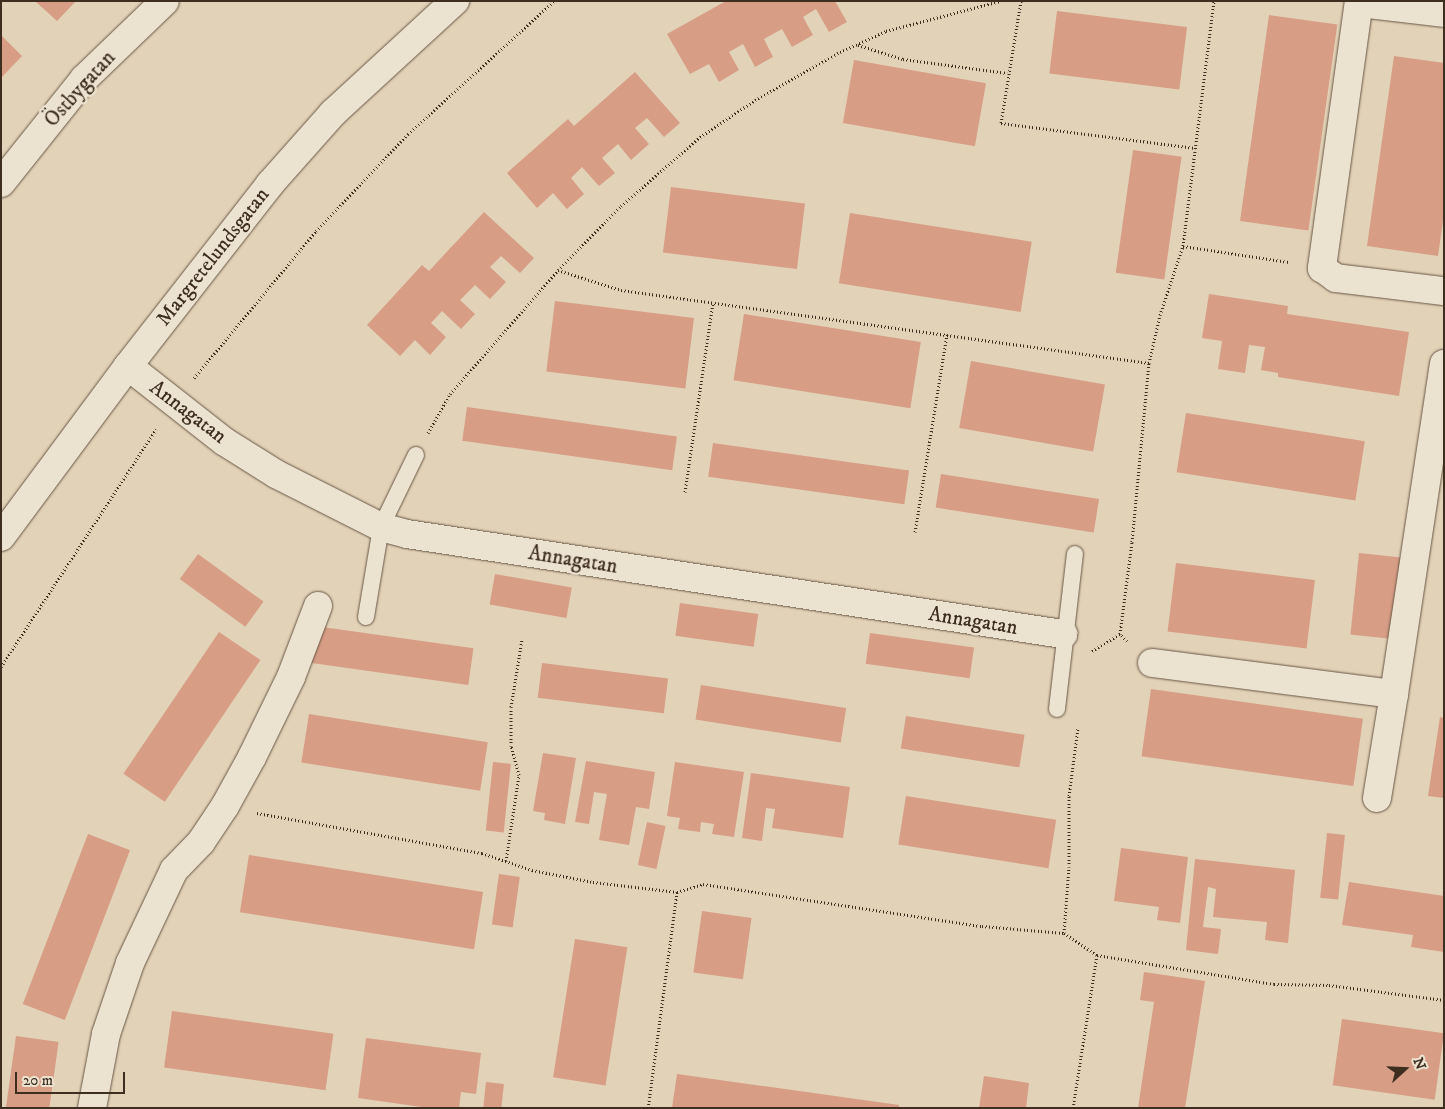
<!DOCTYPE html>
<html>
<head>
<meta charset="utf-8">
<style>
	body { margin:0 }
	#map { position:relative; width:1445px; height:1109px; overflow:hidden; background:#e2d2b7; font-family:"IM FELL DW Pica",serif }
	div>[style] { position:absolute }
	.building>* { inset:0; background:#d79d85; transform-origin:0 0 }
	.path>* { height:3px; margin-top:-1.5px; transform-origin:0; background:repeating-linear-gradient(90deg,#3e2e1f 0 1px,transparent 0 3.5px) }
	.roads { filter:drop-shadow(0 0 1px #675745) drop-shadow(0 0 1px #675745) }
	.lane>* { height:16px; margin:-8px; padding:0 8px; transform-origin:8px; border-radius:8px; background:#ece2d0 }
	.street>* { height:28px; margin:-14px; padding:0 14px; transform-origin:14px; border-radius:14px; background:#ece2d0 }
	span { translate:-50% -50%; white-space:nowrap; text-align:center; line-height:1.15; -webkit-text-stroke:5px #ece2d0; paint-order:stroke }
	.street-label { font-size:21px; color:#3e2e1f }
	.frame { position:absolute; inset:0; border:2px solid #3e2e1f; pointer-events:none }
	.north { position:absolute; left:1380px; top:1044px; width:50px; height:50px; -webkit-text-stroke:4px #ece2d0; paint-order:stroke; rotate:70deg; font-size:14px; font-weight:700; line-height:20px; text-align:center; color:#3e2e1f }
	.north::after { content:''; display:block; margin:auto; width:18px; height:22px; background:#3e2e1f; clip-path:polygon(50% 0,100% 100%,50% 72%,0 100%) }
	.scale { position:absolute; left:15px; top:1072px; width:110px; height:22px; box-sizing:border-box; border:2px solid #3e2e1f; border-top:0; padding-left:6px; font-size:15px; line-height:18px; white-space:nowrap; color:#3e2e1f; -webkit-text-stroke:4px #ece2d0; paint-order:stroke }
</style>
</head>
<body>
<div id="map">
	<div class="building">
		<i style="clip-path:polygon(35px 1px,76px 1px,57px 21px)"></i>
		<i style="clip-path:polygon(726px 1px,835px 1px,847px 22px,829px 32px,816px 9px,803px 17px,813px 35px,792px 47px,782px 29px,764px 39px,773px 57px,755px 67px,743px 44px,729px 52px,739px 70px,719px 82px,709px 64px,690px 74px,667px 34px)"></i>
		<i style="left:1057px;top:11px;width:131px;height:63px;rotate:7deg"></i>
		<i style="left:1269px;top:15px;width:69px;height:208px;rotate:8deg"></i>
		<i style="clip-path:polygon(1px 35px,22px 56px,1px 78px)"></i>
		<i style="clip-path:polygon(1394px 56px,1444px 63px,1444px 214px,1438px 256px,1367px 246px)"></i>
		<i style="left:854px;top:60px;width:134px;height:64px;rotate:10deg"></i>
		<i style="clip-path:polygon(635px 72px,680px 123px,664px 137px,647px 118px,635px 128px,649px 144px,631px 160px,618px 144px,602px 158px,615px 173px,599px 186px,582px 167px,571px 178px,584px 194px,567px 209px,553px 193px,537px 208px,507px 173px,568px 119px,574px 126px)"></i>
		<i style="left:1133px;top:150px;width:49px;height:124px;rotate:8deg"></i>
		<i style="left:671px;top:187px;width:135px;height:66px;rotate:7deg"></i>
		<i style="clip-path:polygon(484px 212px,534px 258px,520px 273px,501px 256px,490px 267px,506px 282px,490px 299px,475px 285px,460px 300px,475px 314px,461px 329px,442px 311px,431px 323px,446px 337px,430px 355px,415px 340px,400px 356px,367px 325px,422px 265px,429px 271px)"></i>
		<i style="left:850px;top:213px;width:184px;height:71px;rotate:9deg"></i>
		<i style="clip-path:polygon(1209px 294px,1288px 306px,1287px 314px,1409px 332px,1399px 396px,1278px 377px,1278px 373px,1261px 370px,1265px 347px,1249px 345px,1245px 373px,1218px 369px,1222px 341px,1202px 338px)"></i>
		<i style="left:555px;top:301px;width:140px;height:71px;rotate:7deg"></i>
		<i style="left:744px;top:314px;width:179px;height:67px;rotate:9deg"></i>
		<i style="left:971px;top:361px;width:136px;height:68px;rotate:10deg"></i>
		<i style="left:467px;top:407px;width:212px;height:34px;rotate:8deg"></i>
		<i style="left:1186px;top:413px;width:181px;height:60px;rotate:9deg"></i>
		<i style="left:713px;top:443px;width:198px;height:34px;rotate:8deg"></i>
		<i style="left:941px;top:474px;width:160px;height:34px;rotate:9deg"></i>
		<i style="left:1359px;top:553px;width:47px;height:82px;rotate:6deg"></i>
		<i style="left:198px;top:554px;width:81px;height:31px;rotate:36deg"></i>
		<i style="left:1176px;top:563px;width:140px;height:69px;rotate:7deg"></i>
		<i style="left:495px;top:574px;width:78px;height:31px;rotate:10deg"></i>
		<i style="left:680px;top:603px;width:79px;height:33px;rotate:8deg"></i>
		<i style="left:315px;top:626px;width:160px;height:37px;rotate:8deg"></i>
		<i style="left:219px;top:632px;width:50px;height:171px;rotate:34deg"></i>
		<i style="left:870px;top:633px;width:105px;height:31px;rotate:8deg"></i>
		<i style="left:542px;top:663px;width:127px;height:35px;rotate:7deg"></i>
		<i style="left:701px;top:685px;width:147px;height:35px;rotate:9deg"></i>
		<i style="left:1151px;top:689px;width:214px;height:68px;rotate:8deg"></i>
		<i style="left:309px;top:714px;width:181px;height:49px;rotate:9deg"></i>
		<i style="left:906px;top:716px;width:120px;height:33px;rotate:9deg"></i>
		<i style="clip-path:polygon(1440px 717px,1444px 718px,1444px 798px,1428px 796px)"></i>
		<i style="clip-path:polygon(543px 753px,576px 758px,565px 824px,544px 820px,545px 813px,533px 811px)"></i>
		<i style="clip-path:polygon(586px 761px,655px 772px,649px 809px,636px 807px,629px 845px,599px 840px,607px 794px,594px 792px,589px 824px,575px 822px)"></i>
		<i style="left:493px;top:762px;width:18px;height:69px;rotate:6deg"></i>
		<i style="clip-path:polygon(675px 762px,744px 772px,734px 837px,712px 834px,714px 824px,701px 822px,700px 832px,678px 829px,680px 818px,667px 816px)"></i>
		<i style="clip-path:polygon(751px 773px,850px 787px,843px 838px,772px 828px,775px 809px,766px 808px,762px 841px,742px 838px)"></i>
		<i style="left:906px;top:796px;width:152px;height:49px;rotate:9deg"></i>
		<i style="left:647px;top:822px;width:19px;height:44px;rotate:12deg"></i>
		<i style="left:1327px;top:833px;width:18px;height:65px;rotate:6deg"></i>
		<i style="left:88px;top:834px;width:45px;height:182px;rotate:21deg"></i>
		<i style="clip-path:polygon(1121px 848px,1188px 857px,1180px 923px,1157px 920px,1159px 907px,1114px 901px)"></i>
		<i style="left:249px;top:855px;width:237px;height:58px;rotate:9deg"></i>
		<i style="clip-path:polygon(1195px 859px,1295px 870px,1288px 943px,1265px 940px,1267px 922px,1213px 917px,1216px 889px,1208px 887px,1203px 927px,1221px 929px,1218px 954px,1186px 950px)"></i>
		<i style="left:499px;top:874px;width:21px;height:51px;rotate:8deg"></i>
		<i style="clip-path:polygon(1349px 882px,1444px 896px,1444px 952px,1411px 947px,1413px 935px,1342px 925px)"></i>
		<i style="left:702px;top:911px;width:50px;height:62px;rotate:8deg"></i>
		<i style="left:575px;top:939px;width:53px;height:140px;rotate:9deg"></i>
		<i style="clip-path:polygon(1144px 972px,1205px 981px,1185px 1108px,1138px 1108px,1154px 1002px,1140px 1000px)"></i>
		<i style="left:172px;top:1011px;width:163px;height:57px;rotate:8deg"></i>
		<i style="left:1342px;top:1019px;width:103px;height:67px;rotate:8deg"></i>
		<i style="left:16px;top:1036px;width:43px;height:73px;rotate:8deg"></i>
		<i style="clip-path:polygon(366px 1038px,481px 1053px,476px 1094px,461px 1092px,459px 1108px,429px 1108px,358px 1098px)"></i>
		<i style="clip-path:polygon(677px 1074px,899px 1105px,899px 1108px,672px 1108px)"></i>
		<i style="clip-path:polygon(984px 1076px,1029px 1083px,1026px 1108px,979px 1108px)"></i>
		<i style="left:486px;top:1082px;width:18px;height:26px;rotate:6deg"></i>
	</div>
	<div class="path">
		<i style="left:1021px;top:1px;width:124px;rotate:99.3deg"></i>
		<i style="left:1001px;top:123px;width:196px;rotate:7.3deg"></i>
		<i style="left:858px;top:45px;width:47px;rotate:17.3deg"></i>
		<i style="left:903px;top:59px;width:105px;rotate:7.7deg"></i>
		<i style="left:1183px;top:246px;width:107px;rotate:8.6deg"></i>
		<i style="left:558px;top:270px;width:66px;rotate:17.6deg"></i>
		<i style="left:621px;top:290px;width:533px;rotate:7.87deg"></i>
		<i style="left:194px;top:378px;width:191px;rotate:-50.3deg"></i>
		<i style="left:316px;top:231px;width:134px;rotate:-46.5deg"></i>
		<i style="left:408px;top:134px;width:197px;rotate:-42.3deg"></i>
		<i style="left:428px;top:433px;width:45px;rotate:-60.6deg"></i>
		<i style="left:450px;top:394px;width:164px;rotate:-48.9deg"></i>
		<i style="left:558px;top:270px;width:90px;rotate:-45.5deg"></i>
		<i style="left:621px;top:206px;width:105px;rotate:-41.1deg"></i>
		<i style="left:700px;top:137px;width:66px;rotate:-33.9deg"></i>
		<i style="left:755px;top:100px;width:98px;rotate:-29.5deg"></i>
		<i style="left:840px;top:52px;width:51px;rotate:-24.5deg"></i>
		<i style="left:886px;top:31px;width:118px;rotate:-14.7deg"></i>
		<i style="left:685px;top:492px;width:192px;rotate:-81.6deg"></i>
		<i style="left:915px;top:532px;width:200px;rotate:-80.8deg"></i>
		<i style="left:1127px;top:641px;width:10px;rotate:-135deg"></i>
		<i style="left:1120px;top:634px;width:93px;rotate:-82.6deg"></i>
		<i style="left:1132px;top:542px;width:180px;rotate:-84.6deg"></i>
		<i style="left:1149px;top:363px;width:49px;rotate:-77.1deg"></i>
		<i style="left:1160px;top:315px;width:73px;rotate:-71.6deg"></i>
		<i style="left:1183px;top:246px;width:247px;rotate:-82.8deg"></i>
		<i style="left:1092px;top:651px;width:33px;rotate:-31deg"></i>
		<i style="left:1px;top:667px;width:284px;rotate:-56.9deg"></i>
		<i style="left:257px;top:813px;width:229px;rotate:10.1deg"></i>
		<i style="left:482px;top:853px;width:53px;rotate:18.8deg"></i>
		<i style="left:532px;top:870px;width:62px;rotate:11.1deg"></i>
		<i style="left:593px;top:882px;width:85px;rotate:6.8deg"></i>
		<i style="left:677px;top:892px;width:218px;rotate:97.6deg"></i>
		<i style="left:506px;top:861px;width:87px;rotate:-81.4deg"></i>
		<i style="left:519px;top:775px;width:30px;rotate:-105deg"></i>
		<i style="left:511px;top:746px;width:39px;rotate:-90deg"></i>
		<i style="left:511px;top:707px;width:69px;rotate:-80.8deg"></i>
		<i style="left:677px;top:892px;width:27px;rotate:-17deg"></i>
		<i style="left:703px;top:884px;width:282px;rotate:8.6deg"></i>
		<i style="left:982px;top:926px;width:82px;rotate:4.9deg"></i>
		<i style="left:1064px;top:933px;width:40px;rotate:34deg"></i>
		<i style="left:1097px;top:955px;width:155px;rotate:98.9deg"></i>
		<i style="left:1064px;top:933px;width:66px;rotate:-85.7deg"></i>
		<i style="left:1069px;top:867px;width:71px;rotate:-90deg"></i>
		<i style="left:1069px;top:796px;width:69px;rotate:-82.5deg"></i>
		<i style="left:1097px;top:955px;width:179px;rotate:9.3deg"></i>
		<i style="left:1274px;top:984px;width:55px;rotate:1deg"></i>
		<i style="left:1329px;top:985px;width:116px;rotate:7.4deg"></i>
	</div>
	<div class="roads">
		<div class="lane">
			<i style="left:366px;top:617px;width:91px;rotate:-80.5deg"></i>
			<i style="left:381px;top:527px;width:80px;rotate:-64.1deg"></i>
			<i style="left:1057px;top:709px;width:156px;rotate:-83.4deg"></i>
		</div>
		<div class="street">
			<i style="left:1359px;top:1px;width:270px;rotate:97.9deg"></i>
			<i style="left:1322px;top:268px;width:17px;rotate:36deg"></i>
			<i style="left:1336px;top:278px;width:109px;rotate:6.9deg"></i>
			<i style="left:1359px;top:3px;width:86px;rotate:6.7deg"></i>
			<i style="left:1px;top:183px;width:133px;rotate:-51.4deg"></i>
			<i style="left:84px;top:79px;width:112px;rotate:-43.9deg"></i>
			<i style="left:128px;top:366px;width:123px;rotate:38.1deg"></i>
			<i style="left:225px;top:442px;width:60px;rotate:32.1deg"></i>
			<i style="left:276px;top:474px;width:118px;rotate:26.8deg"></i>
			<i style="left:381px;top:527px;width:27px;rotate:15deg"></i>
			<i style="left:407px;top:534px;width:664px;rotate:8.67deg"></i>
			<i style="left:1px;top:537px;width:213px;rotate:-53.4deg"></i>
			<i style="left:128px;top:366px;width:231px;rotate:-52deg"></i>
			<i style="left:270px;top:184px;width:95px;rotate:-48.4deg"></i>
			<i style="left:333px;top:113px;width:166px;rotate:-42.6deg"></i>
			<i style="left:1152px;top:663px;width:244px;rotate:7.3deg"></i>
			<i style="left:1394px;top:694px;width:334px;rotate:-81.4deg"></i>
			<i style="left:1377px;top:798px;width:105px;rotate:-80.7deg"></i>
			<i style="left:92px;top:1108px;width:75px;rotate:-79.3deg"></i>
			<i style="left:106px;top:1034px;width:75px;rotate:-71.3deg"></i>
			<i style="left:130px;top:963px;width:103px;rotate:-64.7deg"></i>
			<i style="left:174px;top:870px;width:39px;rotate:-46deg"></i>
			<i style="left:201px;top:842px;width:43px;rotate:-56.3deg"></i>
			<i style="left:225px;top:806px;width:56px;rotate:-61.1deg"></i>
			<i style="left:252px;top:757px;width:89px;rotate:-64deg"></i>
			<i style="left:291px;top:677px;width:76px;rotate:-69.2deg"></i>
		</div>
	</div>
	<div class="street-label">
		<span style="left:80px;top:89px;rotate:-48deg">Östbygatan</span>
		<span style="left:213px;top:257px;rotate:-52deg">Margretelundsgatan</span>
		<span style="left:188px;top:412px;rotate:37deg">Annagatan</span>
		<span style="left:573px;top:560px;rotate:9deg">Annagatan</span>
		<span style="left:973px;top:621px;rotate:9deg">Annagatan</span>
	</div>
	<div class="frame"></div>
	<div class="north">N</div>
	<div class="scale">20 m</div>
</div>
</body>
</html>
